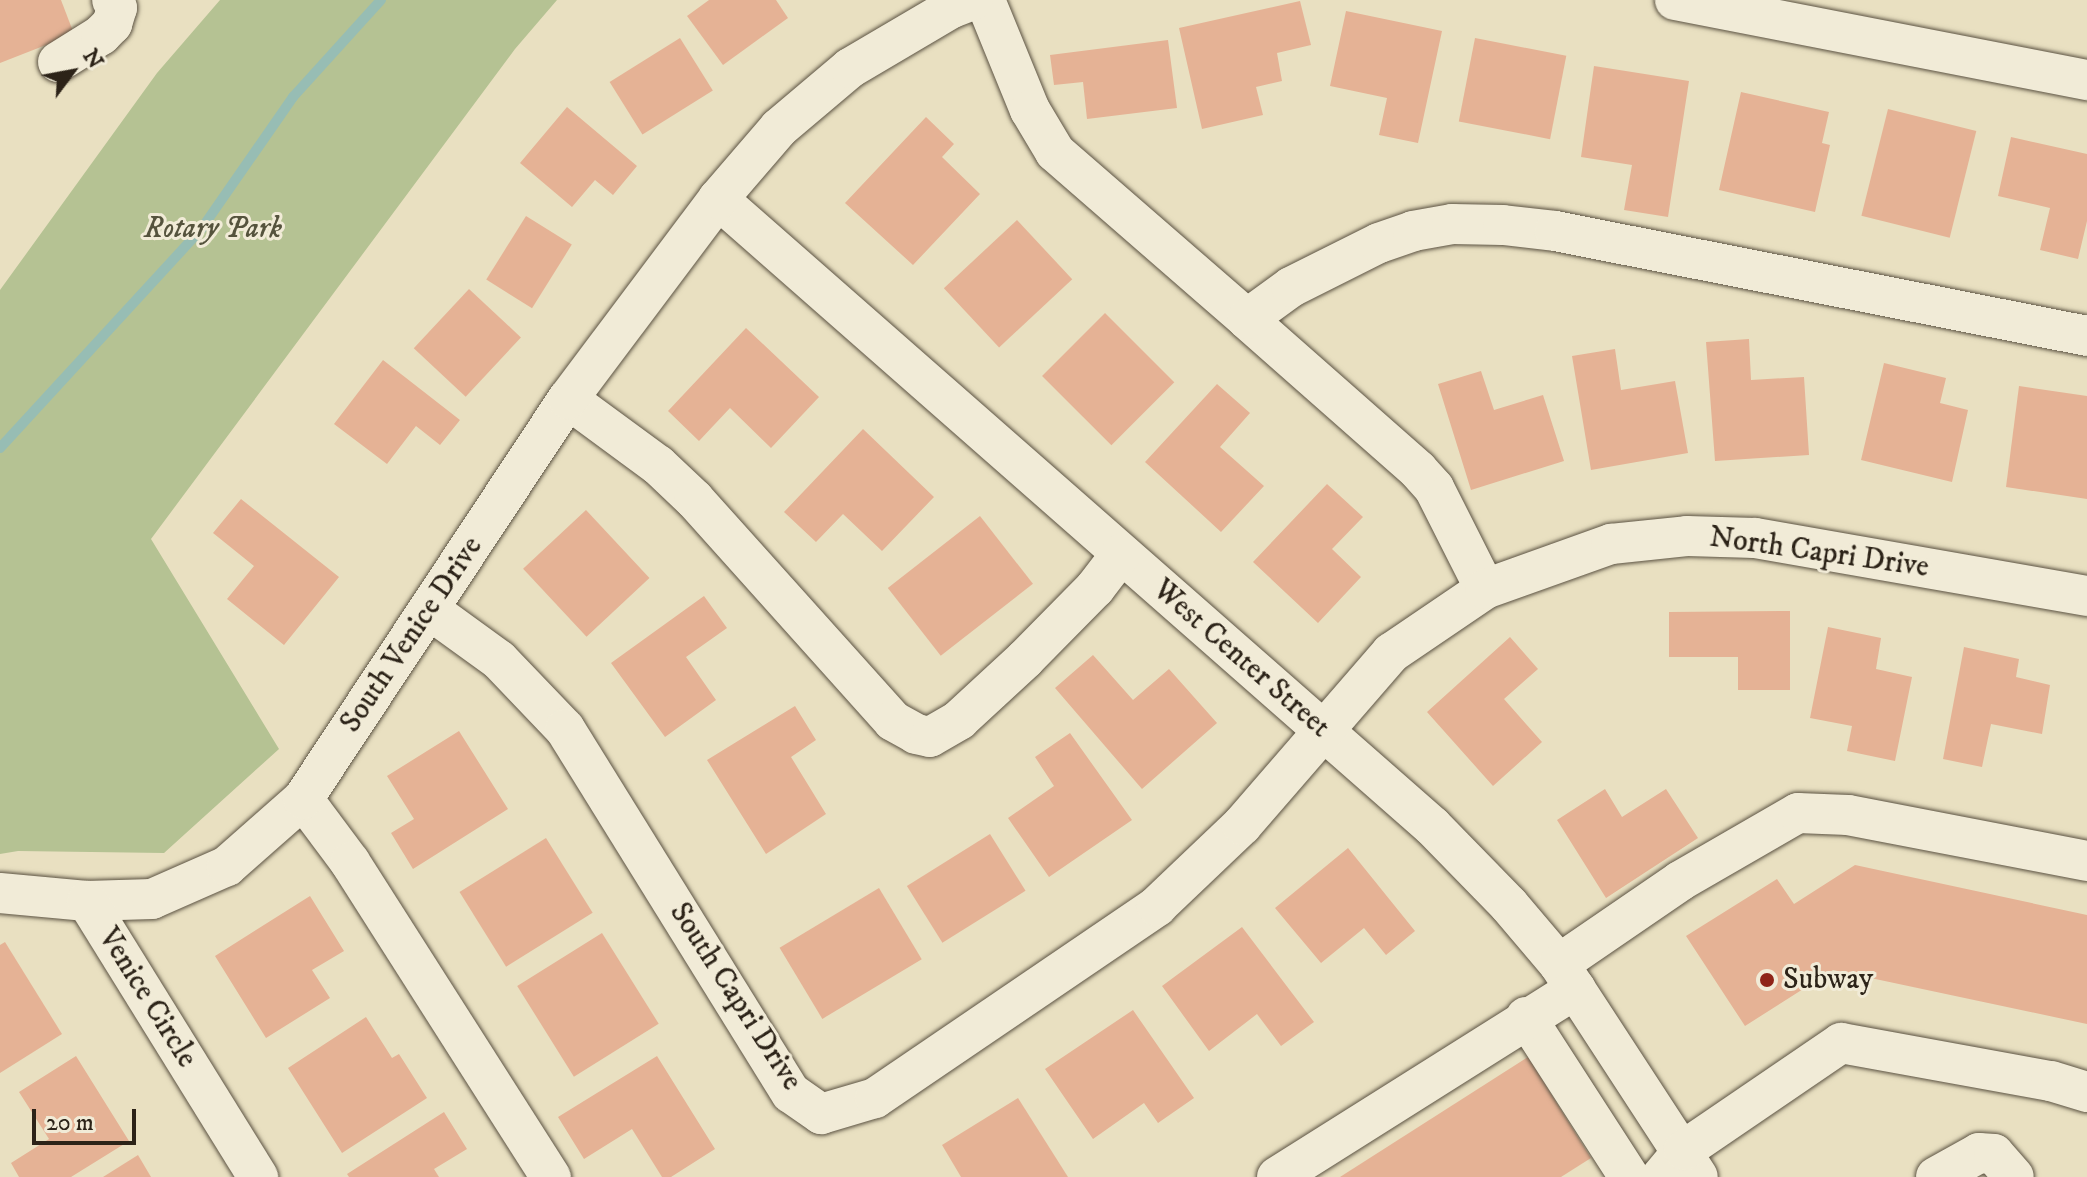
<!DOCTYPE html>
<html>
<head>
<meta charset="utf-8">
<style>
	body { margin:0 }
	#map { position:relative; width:2087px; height:1177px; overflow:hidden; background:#e9e0c1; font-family:"IM FELL DW Pica",serif }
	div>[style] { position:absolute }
	.green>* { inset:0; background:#b5c293 }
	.stream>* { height:10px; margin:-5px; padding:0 5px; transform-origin:5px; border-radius:5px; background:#97bdb4 }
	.building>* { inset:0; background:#e5b295; transform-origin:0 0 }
	.roads { filter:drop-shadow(0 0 2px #5b5242) drop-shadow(0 0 2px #5b5242) }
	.minor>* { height:40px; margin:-20px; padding:0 20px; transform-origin:20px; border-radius:20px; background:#f1ebd7 }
	.dots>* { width:22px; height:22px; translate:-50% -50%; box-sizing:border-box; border:4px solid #f1ebd7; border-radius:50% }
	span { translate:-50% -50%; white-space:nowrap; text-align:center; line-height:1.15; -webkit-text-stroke:6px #f1ebd7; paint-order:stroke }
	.park-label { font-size:30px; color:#55533d; font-style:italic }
	.street-label { font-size:30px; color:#2c2318 }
	.poi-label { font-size:30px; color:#2c2318 }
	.left { translate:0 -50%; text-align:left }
	.north { position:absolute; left:32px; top:32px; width:80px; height:80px; -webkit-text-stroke:6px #f1ebd7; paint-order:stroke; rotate:58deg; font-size:22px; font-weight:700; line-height:32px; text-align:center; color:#2c2318 }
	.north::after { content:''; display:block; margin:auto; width:28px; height:36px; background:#2c2318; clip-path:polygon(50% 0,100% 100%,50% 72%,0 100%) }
	.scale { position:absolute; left:32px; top:1109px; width:104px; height:36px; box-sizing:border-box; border:4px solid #2c2318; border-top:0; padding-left:10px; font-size:24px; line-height:28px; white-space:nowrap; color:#2c2318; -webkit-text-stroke:6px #f1ebd7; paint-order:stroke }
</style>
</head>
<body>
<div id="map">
	<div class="green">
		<i style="clip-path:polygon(220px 0,557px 0,515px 49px,151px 539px,279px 749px,164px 853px,18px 851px,0 854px,0 290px,157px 73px)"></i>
	</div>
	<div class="stream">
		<i style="left:0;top:448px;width:299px;rotate:-47.4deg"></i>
		<i style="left:202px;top:228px;width:160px;rotate:-55.2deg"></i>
		<i style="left:293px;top:97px;width:131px;rotate:-47.8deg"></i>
	</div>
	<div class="building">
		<i style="clip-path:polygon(0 0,61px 0,74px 34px,0 63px)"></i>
		<i style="clip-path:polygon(709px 0,776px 0,788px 18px,723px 65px,687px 16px)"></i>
		<i style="clip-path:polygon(1300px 1px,1311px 45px,1277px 53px,1282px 81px,1256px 87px,1263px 115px,1202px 129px,1179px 28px)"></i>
		<i style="clip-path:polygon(1346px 11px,1442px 31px,1418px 143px,1379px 135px,1387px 98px,1330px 86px)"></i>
		<i style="left:680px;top:38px;width:62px;height:83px;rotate:58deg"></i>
		<i style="left:1475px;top:38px;width:93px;height:85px;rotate:11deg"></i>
		<i style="clip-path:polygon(1168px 40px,1177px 108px,1087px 119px,1083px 82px,1054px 85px,1050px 55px)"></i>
		<i style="clip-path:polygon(1594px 66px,1689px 81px,1668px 217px,1624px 210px,1632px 165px,1581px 157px)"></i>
		<i style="clip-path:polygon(1741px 92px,1829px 112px,1822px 143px,1830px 145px,1815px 212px,1719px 190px)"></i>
		<i style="clip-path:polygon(567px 107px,637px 166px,613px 195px,595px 180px,572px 207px,520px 163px)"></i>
		<i style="left:1888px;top:109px;width:91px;height:110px;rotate:14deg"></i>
		<i style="clip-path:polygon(926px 117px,954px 144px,942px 157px,980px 194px,913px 265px,845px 203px)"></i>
		<i style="clip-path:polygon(2011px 137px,2087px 154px,2087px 221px,2078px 259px,2040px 250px,2050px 208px,1998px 196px)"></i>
		<i style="left:526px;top:216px;width:54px;height:75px;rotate:32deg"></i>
		<i style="left:1017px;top:220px;width:81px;height:100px;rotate:47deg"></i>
		<i style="left:469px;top:289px;width:71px;height:81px;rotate:43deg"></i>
		<i style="left:1105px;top:313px;width:98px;height:89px;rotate:45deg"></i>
		<i style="clip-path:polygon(746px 328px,819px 397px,771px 448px,730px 408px,699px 441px,668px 411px)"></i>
		<i style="clip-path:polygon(1749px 339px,1751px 380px,1804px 377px,1809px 455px,1715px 461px,1706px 342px)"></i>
		<i style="clip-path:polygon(1615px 349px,1621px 390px,1675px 381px,1688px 453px,1591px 470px,1572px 356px)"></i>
		<i style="clip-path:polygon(383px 360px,460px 420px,440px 445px,416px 426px,387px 464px,334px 424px)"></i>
		<i style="clip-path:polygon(1884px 363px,1946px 378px,1940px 403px,1968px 410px,1952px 482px,1861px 460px)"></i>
		<i style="clip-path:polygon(1481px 371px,1494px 410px,1543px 395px,1564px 461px,1471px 490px,1438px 384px)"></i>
		<i style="clip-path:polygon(1217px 384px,1250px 413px,1220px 447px,1264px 486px,1221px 532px,1145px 462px)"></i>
		<i style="clip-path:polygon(2019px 386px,2087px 396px,2087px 499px,2006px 487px)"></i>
		<i style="clip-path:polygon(863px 429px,934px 497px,882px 551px,843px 514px,816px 542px,784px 512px)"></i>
		<i style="clip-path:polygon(1327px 484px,1363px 517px,1332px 549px,1361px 577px,1318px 623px,1253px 562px)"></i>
		<i style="clip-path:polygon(241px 499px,339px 577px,284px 645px,227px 599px,254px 566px,213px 533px)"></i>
		<i style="left:586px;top:510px;width:93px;height:86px;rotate:47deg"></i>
		<i style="left:980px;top:516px;width:86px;height:117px;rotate:52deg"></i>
		<i style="clip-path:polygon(704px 596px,727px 628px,686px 657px,716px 700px,665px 737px,611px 663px)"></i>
		<i style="clip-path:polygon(1790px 611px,1790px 690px,1738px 690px,1738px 657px,1669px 657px,1669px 612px)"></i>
		<i style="clip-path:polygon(1828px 627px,1881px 638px,1876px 669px,1912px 677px,1895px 761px,1847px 751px,1852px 726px,1810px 718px)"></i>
		<i style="clip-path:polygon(1510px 637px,1538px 669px,1504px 699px,1542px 742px,1493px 786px,1427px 712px)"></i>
		<i style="clip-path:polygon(1964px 647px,2019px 659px,2016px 677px,2050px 685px,2042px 734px,1991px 724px,1982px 767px,1943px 759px)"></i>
		<i style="clip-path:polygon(1093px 655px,1133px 700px,1169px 669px,1217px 723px,1142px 789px,1055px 688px)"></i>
		<i style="clip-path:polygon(795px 706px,816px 740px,791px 757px,826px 814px,766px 854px,707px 760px)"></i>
		<i style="clip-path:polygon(459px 731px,508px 809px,413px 869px,391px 833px,414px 819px,387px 776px)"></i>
		<i style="clip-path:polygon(1070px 733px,1132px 820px,1049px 877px,1008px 818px,1054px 786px,1035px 757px)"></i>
		<i style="clip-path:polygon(1605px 789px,1622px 817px,1666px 789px,1698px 838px,1606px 898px,1557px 820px)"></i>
		<i style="left:990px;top:834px;width:67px;height:98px;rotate:58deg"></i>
		<i style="left:546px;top:838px;width:88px;height:102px;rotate:58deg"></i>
		<i style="clip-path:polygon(1348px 848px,1415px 931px,1386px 955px,1364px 928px,1321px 963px,1275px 908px)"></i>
		<i style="clip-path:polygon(1855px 865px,2087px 915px,2087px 1024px,1833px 970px,1745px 1026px,1686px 936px,1777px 879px,1794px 904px)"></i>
		<i style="left:879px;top:888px;width:83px;height:116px;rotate:59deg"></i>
		<i style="clip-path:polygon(310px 896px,344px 951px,312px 970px,330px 998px,266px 1038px,215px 956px)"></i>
		<i style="clip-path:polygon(1242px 927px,1314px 1022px,1281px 1046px,1257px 1014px,1209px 1051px,1162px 986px)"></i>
		<i style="left:602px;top:933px;width:107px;height:100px;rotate:58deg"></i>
		<i style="clip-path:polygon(5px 942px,62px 1034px,0 1073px,0 945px)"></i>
		<i style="clip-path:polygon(1133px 1010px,1194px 1098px,1158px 1123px,1144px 1103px,1093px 1139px,1045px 1069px)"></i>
		<i style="clip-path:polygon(366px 1017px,392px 1058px,399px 1054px,427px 1098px,342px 1153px,288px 1068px)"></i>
		<i style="clip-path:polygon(76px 1056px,129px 1141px,71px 1177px,19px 1177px,11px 1163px,49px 1139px,19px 1092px)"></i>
		<i style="clip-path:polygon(657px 1056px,715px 1149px,671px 1177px,662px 1177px,632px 1129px,584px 1159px,558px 1117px)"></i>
		<i style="clip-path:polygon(1528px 1057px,1591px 1158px,1561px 1177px,1340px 1177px)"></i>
		<i style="clip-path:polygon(1018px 1098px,1068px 1177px,961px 1177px,942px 1145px)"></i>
		<i style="clip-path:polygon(444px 1112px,467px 1149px,434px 1169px,439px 1177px,349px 1177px,347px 1174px)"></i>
		<i style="clip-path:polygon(138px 1155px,151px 1177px,103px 1177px)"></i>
	</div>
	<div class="roads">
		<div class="minor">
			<i style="left:985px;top:0;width:119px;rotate:67.8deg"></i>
			<i style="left:1030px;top:110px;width:49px;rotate:59.2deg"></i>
			<i style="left:1055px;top:152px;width:254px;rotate:41deg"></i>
			<i style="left:1675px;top:0;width:420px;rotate:11deg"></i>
			<i style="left:58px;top:62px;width:51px;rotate:-32.1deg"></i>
			<i style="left:101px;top:35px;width:16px;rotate:-45deg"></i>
			<i style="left:112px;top:24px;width:17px;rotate:-73deg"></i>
			<i style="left:117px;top:8px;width:9px;rotate:-122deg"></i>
			<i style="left:718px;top:199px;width:950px;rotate:41.29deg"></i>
			<i style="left:1432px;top:826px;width:110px;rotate:45.7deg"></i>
			<i style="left:1509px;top:905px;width:77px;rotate:49.7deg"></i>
			<i style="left:1559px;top:964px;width:254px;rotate:56.9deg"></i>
			<i style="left:568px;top:399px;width:112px;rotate:36.3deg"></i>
			<i style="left:658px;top:465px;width:50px;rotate:43.4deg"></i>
			<i style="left:694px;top:499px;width:298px;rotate:48.1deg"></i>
			<i style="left:893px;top:721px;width:26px;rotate:29deg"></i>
			<i style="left:916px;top:734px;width:14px;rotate:12deg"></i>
			<i style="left:930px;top:737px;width:34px;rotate:-30deg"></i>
			<i style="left:959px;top:720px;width:90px;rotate:-42.7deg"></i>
			<i style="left:1025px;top:659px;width:100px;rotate:-45.4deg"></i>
			<i style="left:1095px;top:588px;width:43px;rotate:-52.6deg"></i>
			<i style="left:1485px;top:589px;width:113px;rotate:-116.8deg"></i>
			<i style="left:1434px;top:488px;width:24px;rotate:-132deg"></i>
			<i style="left:1418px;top:470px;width:228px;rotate:-138.6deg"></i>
			<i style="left:1247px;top:319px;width:54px;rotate:-36deg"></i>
			<i style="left:1291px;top:287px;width:98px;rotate:-26.6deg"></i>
			<i style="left:1379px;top:243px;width:36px;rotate:-19deg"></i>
			<i style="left:1413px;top:231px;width:40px;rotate:-10deg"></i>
			<i style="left:1452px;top:224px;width:51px;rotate:1.1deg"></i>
			<i style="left:1503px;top:225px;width:52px;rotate:6.6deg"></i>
			<i style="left:1555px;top:231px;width:542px;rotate:11.16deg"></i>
			<i style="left:430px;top:610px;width:85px;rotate:35.9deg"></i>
			<i style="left:499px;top:660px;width:95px;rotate:46.3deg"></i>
			<i style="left:565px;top:729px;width:428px;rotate:58.2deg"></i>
			<i style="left:791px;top:1093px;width:37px;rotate:35deg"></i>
			<i style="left:821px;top:1114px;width:56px;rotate:-16.5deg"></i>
			<i style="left:875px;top:1098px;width:341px;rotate:-34.2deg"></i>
			<i style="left:1157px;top:906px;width:117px;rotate:-43.6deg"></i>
			<i style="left:1242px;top:825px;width:228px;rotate:-49.1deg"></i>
			<i style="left:1391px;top:653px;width:114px;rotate:-34.2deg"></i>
			<i style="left:1485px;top:589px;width:134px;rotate:-19.7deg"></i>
			<i style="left:1611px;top:544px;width:76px;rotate:-6deg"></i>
			<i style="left:1687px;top:536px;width:68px;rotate:1.7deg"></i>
			<i style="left:1755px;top:538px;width:337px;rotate:9.9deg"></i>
			<i style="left:303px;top:799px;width:79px;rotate:53.3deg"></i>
			<i style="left:350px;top:862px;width:374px;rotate:57.5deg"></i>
			<i style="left:0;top:893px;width:87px;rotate:5.3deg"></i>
			<i style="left:87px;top:901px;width:65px;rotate:-1.8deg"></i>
			<i style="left:152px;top:899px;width:82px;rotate:-23.7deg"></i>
			<i style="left:227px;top:866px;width:101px;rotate:-41.4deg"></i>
			<i style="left:303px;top:799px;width:480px;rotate:-56.5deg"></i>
			<i style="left:568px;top:399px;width:250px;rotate:-53.1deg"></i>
			<i style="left:718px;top:199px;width:94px;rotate:-49.3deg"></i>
			<i style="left:779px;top:128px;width:93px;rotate:-40.2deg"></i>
			<i style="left:850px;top:68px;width:118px;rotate:-30.5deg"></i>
			<i style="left:952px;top:8px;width:22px;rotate:-21deg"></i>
			<i style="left:87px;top:901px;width:325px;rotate:58.2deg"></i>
			<i style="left:1559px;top:964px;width:147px;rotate:-34.4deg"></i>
			<i style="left:1680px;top:881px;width:136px;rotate:-30deg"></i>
			<i style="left:1798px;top:813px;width:50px;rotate:2.3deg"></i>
			<i style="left:1848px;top:815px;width:243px;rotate:10.9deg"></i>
			<i style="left:1526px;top:1017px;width:190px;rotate:57.2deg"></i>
			<i style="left:1277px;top:1177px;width:353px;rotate:-32.2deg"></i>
			<i style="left:1661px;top:1177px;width:35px;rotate:-50deg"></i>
			<i style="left:1684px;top:1150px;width:190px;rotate:-34.3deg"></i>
			<i style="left:1841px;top:1043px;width:213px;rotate:10.3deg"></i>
			<i style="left:2051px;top:1081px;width:38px;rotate:17deg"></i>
			<i style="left:1936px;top:1177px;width:49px;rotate:-29.2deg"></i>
			<i style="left:1979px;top:1153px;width:15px;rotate:4deg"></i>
			<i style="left:1994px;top:1154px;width:30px;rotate:49deg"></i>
		</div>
	</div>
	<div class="dots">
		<i style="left:1767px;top:980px;background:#8f2418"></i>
	</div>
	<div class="park-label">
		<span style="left:213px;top:229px">Rotary Park</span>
	</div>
	<div class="street-label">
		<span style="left:1819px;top:553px;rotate:8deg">North Capri Drive</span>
		<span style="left:412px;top:635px;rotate:-56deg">South Venice Drive</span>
		<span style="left:1241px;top:659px;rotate:41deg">West Center Street</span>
		<span style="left:735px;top:997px;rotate:57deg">South Capri Drive</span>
		<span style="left:147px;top:998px;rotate:58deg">Venice Circle</span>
	</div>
	<div class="poi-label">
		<span class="left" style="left:1783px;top:980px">Subway</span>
	</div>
	<div class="north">N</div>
	<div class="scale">20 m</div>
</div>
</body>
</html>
